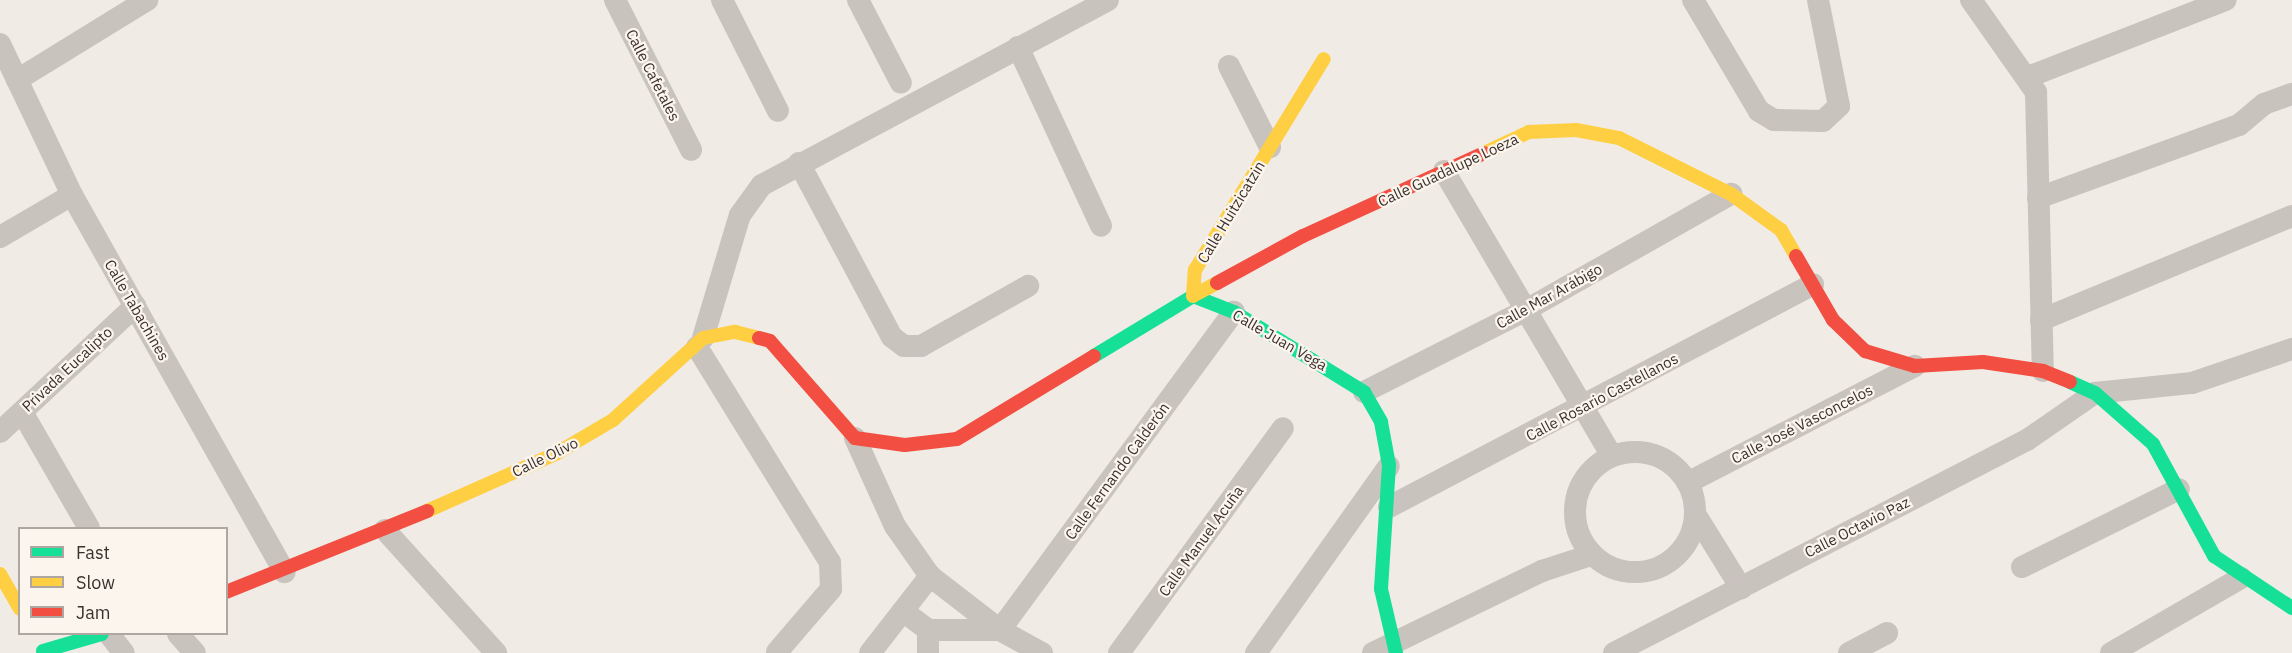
<!DOCTYPE html>
<html>
<head>
<meta charset="utf-8">
<style>
	body { margin:0 }
	#map { position:relative; width:2292px; height:653px; overflow:hidden; background:#f0ebe5; font-family:"IBM Plex Sans",sans-serif }
	div>[style] { position:absolute }
	.street>* { height:22px; margin:-11px; padding:0 11px; transform-origin:11px; border-radius:11px; background:#c9c3be }
	.street>.ring { margin:-11px; padding:0; box-sizing:content-box; background:none; border:22px solid #c9c3be; border-radius:50% }
	.fast>* { height:14px; margin:-7px; padding:0 7px; transform-origin:7px; border-radius:7px; background:#16e098 }
	.slow>* { height:14px; margin:-7px; padding:0 7px; transform-origin:7px; border-radius:7px; background:#ffcf43 }
	.jam>* { height:14px; margin:-7px; padding:0 7px; transform-origin:7px; border-radius:7px; background:#f24e42 }
	span { translate:-50% -50%; white-space:nowrap; text-align:center; line-height:1.15; -webkit-text-stroke:4.5px #fbf5ee; paint-order:stroke }
	.street-label { font-size:15px; color:#3b302b }
	.legend { position:absolute; left:18px; top:527px; width:210px; height:108px; box-sizing:border-box; background:#fbf5ee; border:2px solid #aea6a0; margin:0; padding:8px 10px; list-style:none; font-size:18px; color:#3b302b }
	.legend li { display:flex; align-items:center; gap:12px; height:30px }
	.legend b { width:30px; border:2px solid #aea6a0 }
</style>
</head>
<body>
<div id="map">
	<div class="street">
		<i style="left:615px;top:0;width:168px;rotate:63.1deg"></i>
		<i style="left:722px;top:0;width:124px;rotate:63.2deg"></i>
		<i style="left:858px;top:0;width:93px;rotate:62.6deg"></i>
		<i style="left:1693px;top:0;width:129px;rotate:59.3deg"></i>
		<i style="left:1759px;top:111px;width:17px;rotate:31deg"></i>
		<i style="left:1774px;top:120px;width:49px;rotate:1.2deg"></i>
		<i style="left:1823px;top:121px;width:22px;rotate:-43deg"></i>
		<i style="left:1839px;top:106px;width:108px;rotate:-101.2deg"></i>
		<i style="left:1971px;top:0;width:113px;rotate:54.8deg"></i>
		<i style="left:2036px;top:92px;width:279px;rotate:88.6deg"></i>
		<i style="left:0;top:44px;width:167px;rotate:64.5deg"></i>
		<i style="left:72px;top:195px;width:433px;rotate:60.6deg"></i>
		<i style="left:1018px;top:47px;width:197px;rotate:65.1deg"></i>
		<i style="left:1229px;top:66px;width:91px;rotate:63.2deg"></i>
		<i style="left:2028px;top:77px;width:212px;rotate:-21.3deg"></i>
		<i style="left:17px;top:80px;width:153px;rotate:-31.6deg"></i>
		<i style="left:799px;top:163px;width:197px;rotate:61.9deg"></i>
		<i style="left:892px;top:337px;width:15px;rotate:37deg"></i>
		<i style="left:904px;top:346px;width:17px"></i>
		<i style="left:921px;top:346px;width:123px;rotate:-29.3deg"></i>
		<i style="left:1444px;top:171px;width:329px;rotate:59.5deg"></i>
		<i style="left:2038px;top:198px;width:214px;rotate:-20deg"></i>
		<i style="left:2239px;top:125px;width:33px;rotate:-40deg"></i>
		<i style="left:2264px;top:104px;width:30px;rotate:-20deg"></i>
		<i style="left:0;top:237px;width:83px;rotate:-30.3deg"></i>
		<i style="left:2041px;top:320px;width:272px;rotate:-22.5deg"></i>
		<i style="left:703px;top:338px;width:128px;rotate:-73.3deg"></i>
		<i style="left:740px;top:215px;width:37px;rotate:-54deg"></i>
		<i style="left:762px;top:185px;width:392px;rotate:-28.1deg"></i>
		<i style="left:697px;top:347px;width:253px;rotate:58.3deg"></i>
		<i style="left:830px;top:562px;width:27px;rotate:88deg"></i>
		<i style="left:831px;top:589px;width:83px;rotate:130.6deg"></i>
		<i style="left:1364px;top:392px;width:182px;rotate:-26.8deg"></i>
		<i style="left:1526px;top:310px;width:236px;rotate:-29.5deg"></i>
		<i style="left:22px;top:412px;width:134px;rotate:60deg"></i>
		<i style="left:0;top:432px;width:185px;rotate:-43deg"></i>
		<i style="left:855px;top:438px;width:97px;rotate:65.6deg"></i>
		<i style="left:895px;top:526px;width:61px;rotate:55deg"></i>
		<i style="left:930px;top:576px;width:88px;rotate:37.6deg"></i>
		<i style="left:1000px;top:630px;width:48px;rotate:28.7deg"></i>
		<i class="ring" style="left:1575px;top:452px;width:98px;height:98px"></i>
		<i style="left:1689px;top:482px;width:254px;rotate:-27.2deg"></i>
		<i style="left:1389px;top:507px;width:479px;rotate:-27.7deg"></i>
		<i style="left:1697px;top:517px;width:84px;rotate:58.2deg"></i>
		<i style="left:385px;top:530px;width:166px;rotate:47.9deg"></i>
		<i style="left:2022px;top:567px;width:175px;rotate:-26.4deg"></i>
		<i style="left:903px;top:611px;width:31px;rotate:37deg"></i>
		<i style="left:928px;top:630px;width:72px"></i>
		<i style="left:1000px;top:630px;width:395px;rotate:-53.7deg"></i>
		<i style="left:109px;top:634px;width:24px;rotate:52deg"></i>
		<i style="left:178px;top:634px;width:25px;rotate:48deg"></i>
		<i style="left:870px;top:653px;width:98px;rotate:-52.1deg"></i>
		<i style="left:928px;top:653px;width:23px;rotate:-90deg"></i>
		<i style="left:1119px;top:653px;width:278px;rotate:-53.9deg"></i>
		<i style="left:1256px;top:653px;width:229px;rotate:-54.6deg"></i>
		<i style="left:1373px;top:653px;width:188px;rotate:-25.9deg"></i>
		<i style="left:1542px;top:571px;width:52px;rotate:-18.1deg"></i>
		<i style="left:1614px;top:653px;width:465px;rotate:-27.3deg"></i>
		<i style="left:2027px;top:440px;width:83px;rotate:-34.7deg"></i>
		<i style="left:2095px;top:393px;width:98px;rotate:-5.9deg"></i>
		<i style="left:2192px;top:383px;width:106px;rotate:-18.8deg"></i>
		<i style="left:1849px;top:653px;width:43px;rotate:-27.8deg"></i>
		<i style="left:2111px;top:653px;width:150px;rotate:-30deg"></i>
	</div>
	<div class="fast">
		<i style="left:1094px;top:356px;width:116px;rotate:-31.2deg"></i>
		<i style="left:1193px;top:296px;width:44px;rotate:21.3deg"></i>
		<i style="left:1234px;top:312px;width:153px;rotate:31.6deg"></i>
		<i style="left:1364px;top:392px;width:34px;rotate:60deg"></i>
		<i style="left:1381px;top:422px;width:44px;rotate:79.5deg"></i>
		<i style="left:1389px;top:465px;width:124px;rotate:93.7deg"></i>
		<i style="left:1381px;top:589px;width:66px;rotate:76.8deg"></i>
		<i style="left:2070px;top:382px;width:27px;rotate:24deg"></i>
		<i style="left:2095px;top:393px;width:77px;rotate:41.3deg"></i>
		<i style="left:2153px;top:444px;width:128px;rotate:61.4deg"></i>
		<i style="left:2214px;top:556px;width:94px;rotate:33.7deg"></i>
		<i style="left:43px;top:651px;width:61px;rotate:-16.1deg"></i>
	</div>
	<div class="slow">
		<i style="left:1484px;top:153px;width:50px;rotate:-25deg"></i>
		<i style="left:1529px;top:132px;width:47px;rotate:-2.4deg"></i>
		<i style="left:1576px;top:130px;width:44px;rotate:10.5deg"></i>
		<i style="left:1619px;top:138px;width:125px;rotate:26.6deg"></i>
		<i style="left:1731px;top:194px;width:62px;rotate:35.8deg"></i>
		<i style="left:1781px;top:230px;width:30px;rotate:60deg"></i>
		<i style="left:1217px;top:283px;width:27px;rotate:152deg"></i>
		<i style="left:1193px;top:296px;width:26px;rotate:-86deg"></i>
		<i style="left:1195px;top:270px;width:247px;rotate:-58.6deg"></i>
		<i style="left:427px;top:511px;width:142px;rotate:-24deg"></i>
		<i style="left:557px;top:453px;width:65px;rotate:-30.5deg"></i>
		<i style="left:613px;top:420px;width:122px;rotate:-42.3deg"></i>
		<i style="left:703px;top:338px;width:33px;rotate:-11deg"></i>
		<i style="left:735px;top:332px;width:25px;rotate:14deg"></i>
		<i style="left:0;top:574px;width:40px;rotate:60.3deg"></i>
	</div>
	<div class="jam">
		<i style="left:1796px;top:256px;width:74px;rotate:60deg"></i>
		<i style="left:1833px;top:320px;width:45px;rotate:44.1deg"></i>
		<i style="left:1865px;top:351px;width:52px;rotate:16.7deg"></i>
		<i style="left:1915px;top:366px;width:68px;rotate:-3.4deg"></i>
		<i style="left:1983px;top:362px;width:61px;rotate:8.5deg"></i>
		<i style="left:2043px;top:371px;width:29px;rotate:22deg"></i>
		<i style="left:1217px;top:283px;width:98px;rotate:-28.7deg"></i>
		<i style="left:1303px;top:236px;width:199px;rotate:-24.6deg"></i>
		<i style="left:759px;top:338px;width:11px;rotate:15deg"></i>
		<i style="left:770px;top:341px;width:129px;rotate:48.8deg"></i>
		<i style="left:855px;top:438px;width:50px;rotate:8deg"></i>
		<i style="left:905px;top:445px;width:52px;rotate:-6.6deg"></i>
		<i style="left:957px;top:439px;width:160px;rotate:-31.2deg"></i>
		<i style="left:226px;top:592px;width:217px;rotate:-21.9deg"></i>
	</div>
	<div class="street-label">
		<span style="left:653px;top:75px;rotate:63deg">Calle Cafetales</span>
		<span style="left:1448px;top:170px;rotate:-25deg">Calle Guadalupe Loeza</span>
		<span style="left:1231px;top:212px;rotate:-59deg">Calle Huitzicatzin</span>
		<span style="left:1549px;top:296px;rotate:-29deg">Calle Mar Arábigo</span>
		<span style="left:137px;top:310px;rotate:60deg">Calle Tabachines</span>
		<span style="left:1280px;top:340px;rotate:30deg">Calle Juan Vega</span>
		<span style="left:67px;top:369px;rotate:-43deg">Privada Eucalipto</span>
		<span style="left:1602px;top:397px;rotate:-28deg">Calle Rosario Castellanos</span>
		<span style="left:1802px;top:424px;rotate:-27deg">Calle José Vasconcelos</span>
		<span style="left:545px;top:457px;rotate:-26deg">Calle Olivo</span>
		<span style="left:1117px;top:471px;rotate:-54deg">Calle Fernando Calderón</span>
		<span style="left:1857px;top:527px;rotate:-27deg">Calle Octavio Paz</span>
		<span style="left:1201px;top:541px;rotate:-54deg">Calle Manuel Acuña</span>
	</div>
	<ul class="legend">
	<li><b style="height:8px;background:#16e098"></b>Fast</li>
	<li><b style="height:8px;background:#ffcf43"></b>Slow</li>
	<li><b style="height:8px;background:#f24e42"></b>Jam</li>
	</ul>
</div>
</body>
</html>
